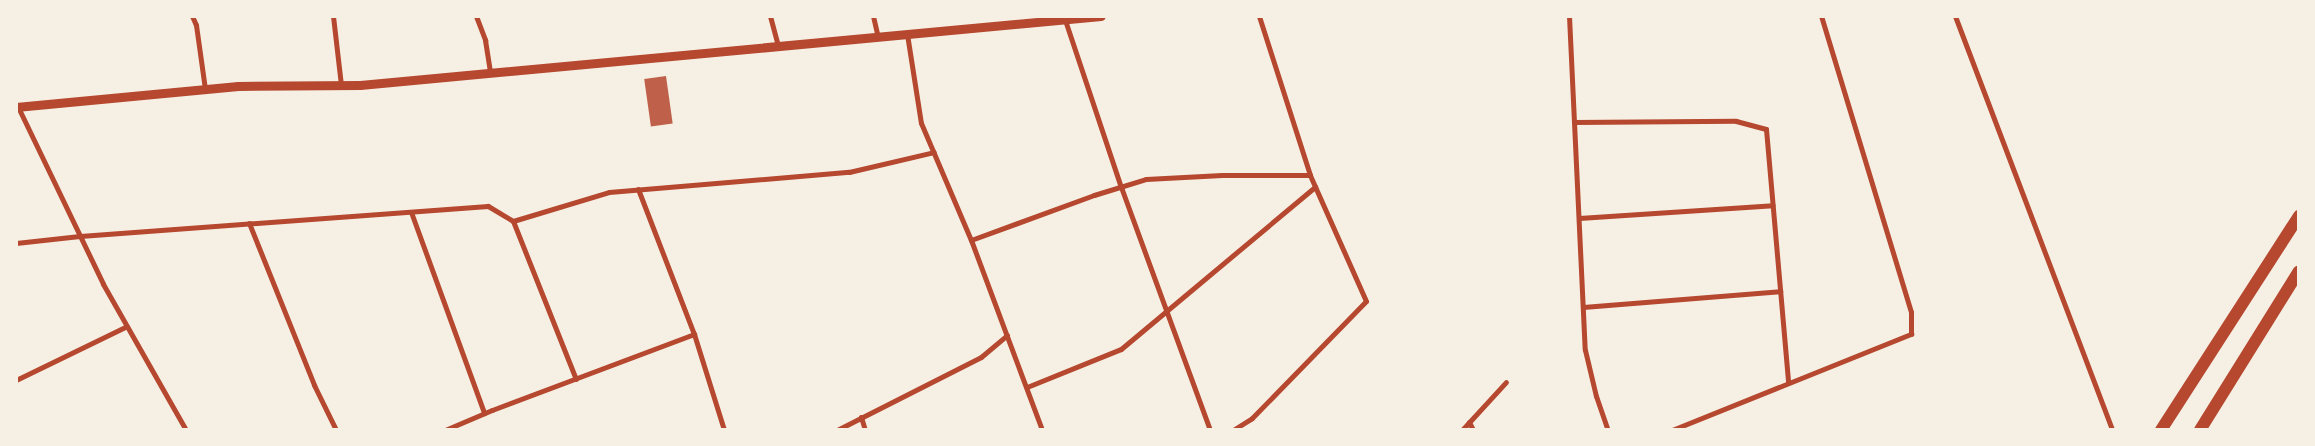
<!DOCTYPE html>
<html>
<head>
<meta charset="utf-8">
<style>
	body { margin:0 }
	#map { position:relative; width:2315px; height:446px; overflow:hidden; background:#f6efe4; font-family:"Open Sans",sans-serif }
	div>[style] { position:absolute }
	.building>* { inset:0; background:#bf614a; transform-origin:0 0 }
	.minor>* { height:5px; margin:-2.5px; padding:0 2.5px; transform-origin:2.5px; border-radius:2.5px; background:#b5482f }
	.tertiary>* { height:9px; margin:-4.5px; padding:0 4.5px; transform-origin:4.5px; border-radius:4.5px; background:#b5482f }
	.trunk>* { height:12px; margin:-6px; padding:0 6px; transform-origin:6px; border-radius:6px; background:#b5482f }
	span { translate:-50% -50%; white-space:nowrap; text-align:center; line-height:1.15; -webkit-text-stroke:4.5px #f6efe4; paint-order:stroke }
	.frame { position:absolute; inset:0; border:18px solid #f6efe4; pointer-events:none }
</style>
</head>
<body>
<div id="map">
	<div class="building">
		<i style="left:666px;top:76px;width:48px;height:22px;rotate:82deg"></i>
	</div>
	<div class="minor">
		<i style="left:192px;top:16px;width:10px;rotate:66deg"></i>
		<i style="left:196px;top:25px;width:65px;rotate:82deg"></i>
		<i style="left:333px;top:16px;width:69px;rotate:83.4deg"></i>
		<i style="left:476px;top:16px;width:26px;rotate:69deg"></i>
		<i style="left:485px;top:40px;width:33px;rotate:81deg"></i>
		<i style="left:770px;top:16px;width:31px;rotate:75deg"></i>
		<i style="left:873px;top:16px;width:22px;rotate:77deg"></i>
		<i style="left:1569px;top:16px;width:334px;rotate:87.3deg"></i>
		<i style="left:1585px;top:350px;width:47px;rotate:76.6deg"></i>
		<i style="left:1596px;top:396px;width:36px;rotate:71deg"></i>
		<i style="left:1955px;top:16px;width:443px;rotate:69.2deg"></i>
		<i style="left:1065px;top:20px;width:176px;rotate:71.5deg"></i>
		<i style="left:1121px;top:187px;width:259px;rotate:69.9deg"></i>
		<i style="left:907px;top:34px;width:90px;rotate:81.1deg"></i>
		<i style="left:921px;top:123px;width:127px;rotate:66.9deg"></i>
		<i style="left:971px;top:240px;width:203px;rotate:69.5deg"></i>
		<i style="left:18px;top:107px;width:196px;rotate:64.3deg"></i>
		<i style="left:103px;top:284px;width:168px;rotate:60.4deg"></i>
		<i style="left:1574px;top:122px;width:162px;rotate:-0.4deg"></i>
		<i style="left:1736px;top:121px;width:31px;rotate:15deg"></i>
		<i style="left:1766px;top:129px;width:254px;rotate:85deg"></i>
		<i style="left:638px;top:189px;width:155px;rotate:68.9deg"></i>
		<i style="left:694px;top:334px;width:101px;rotate:72.6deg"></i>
		<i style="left:411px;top:212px;width:214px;rotate:70deg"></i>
		<i style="left:1579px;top:218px;width:194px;rotate:-3.8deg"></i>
		<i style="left:513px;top:221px;width:170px;rotate:68.3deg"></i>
		<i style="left:249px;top:223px;width:175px;rotate:68.1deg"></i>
		<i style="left:314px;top:385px;width:50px;rotate:63.9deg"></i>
		<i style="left:971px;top:240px;width:131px;rotate:-20.1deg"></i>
		<i style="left:1094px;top:195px;width:54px;rotate:-17.1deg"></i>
		<i style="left:1146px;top:179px;width:76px;rotate:-3deg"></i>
		<i style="left:1222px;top:175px;width:88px"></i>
		<i style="left:16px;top:243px;width:64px;rotate:-6.2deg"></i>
		<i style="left:80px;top:236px;width:409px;rotate:-4.2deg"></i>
		<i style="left:488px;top:206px;width:29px;rotate:31deg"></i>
		<i style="left:513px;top:221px;width:100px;rotate:-16.8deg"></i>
		<i style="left:609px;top:192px;width:241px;rotate:-4.8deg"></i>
		<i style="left:849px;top:172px;width:87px;rotate:-13.2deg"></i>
		<i style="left:1583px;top:307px;width:198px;rotate:-4.6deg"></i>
		<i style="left:16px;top:380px;width:123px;rotate:-25.9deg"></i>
		<i style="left:1027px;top:387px;width:101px;rotate:-22deg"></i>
		<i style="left:1121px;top:349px;width:253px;rotate:-39.9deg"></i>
		<i style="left:861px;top:417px;width:14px;rotate:73deg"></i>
		<i style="left:1469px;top:422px;width:9px;rotate:63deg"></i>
		<i style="left:445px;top:430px;width:51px;rotate:-23.1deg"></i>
		<i style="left:492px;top:410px;width:216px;rotate:-20.6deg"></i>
		<i style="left:837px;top:430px;width:161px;rotate:-26.9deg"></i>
		<i style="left:981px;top:357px;width:34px;rotate:-40deg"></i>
		<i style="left:1233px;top:430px;width:22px;rotate:-32deg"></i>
		<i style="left:1252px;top:418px;width:163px;rotate:-45.7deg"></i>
		<i style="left:1366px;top:301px;width:138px;rotate:-114deg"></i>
		<i style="left:1310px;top:175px;width:167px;rotate:-107.8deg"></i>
		<i style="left:1462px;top:430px;width:65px;rotate:-47.5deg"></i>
		<i style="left:1672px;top:430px;width:258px;rotate:-21.9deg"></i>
		<i style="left:1911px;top:334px;width:22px;rotate:-90deg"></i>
		<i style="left:1911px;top:312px;width:309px;rotate:-106.9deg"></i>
	</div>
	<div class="tertiary">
		<i style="left:16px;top:107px;width:223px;rotate:-5.4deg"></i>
		<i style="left:238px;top:86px;width:122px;rotate:-0.5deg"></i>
		<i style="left:360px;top:85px;width:744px;rotate:-5.32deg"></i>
	</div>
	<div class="trunk">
		<i style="left:2161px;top:430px;width:255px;rotate:-57.2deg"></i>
		<i style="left:2200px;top:430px;width:187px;rotate:-58.1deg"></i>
	</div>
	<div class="frame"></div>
</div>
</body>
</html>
